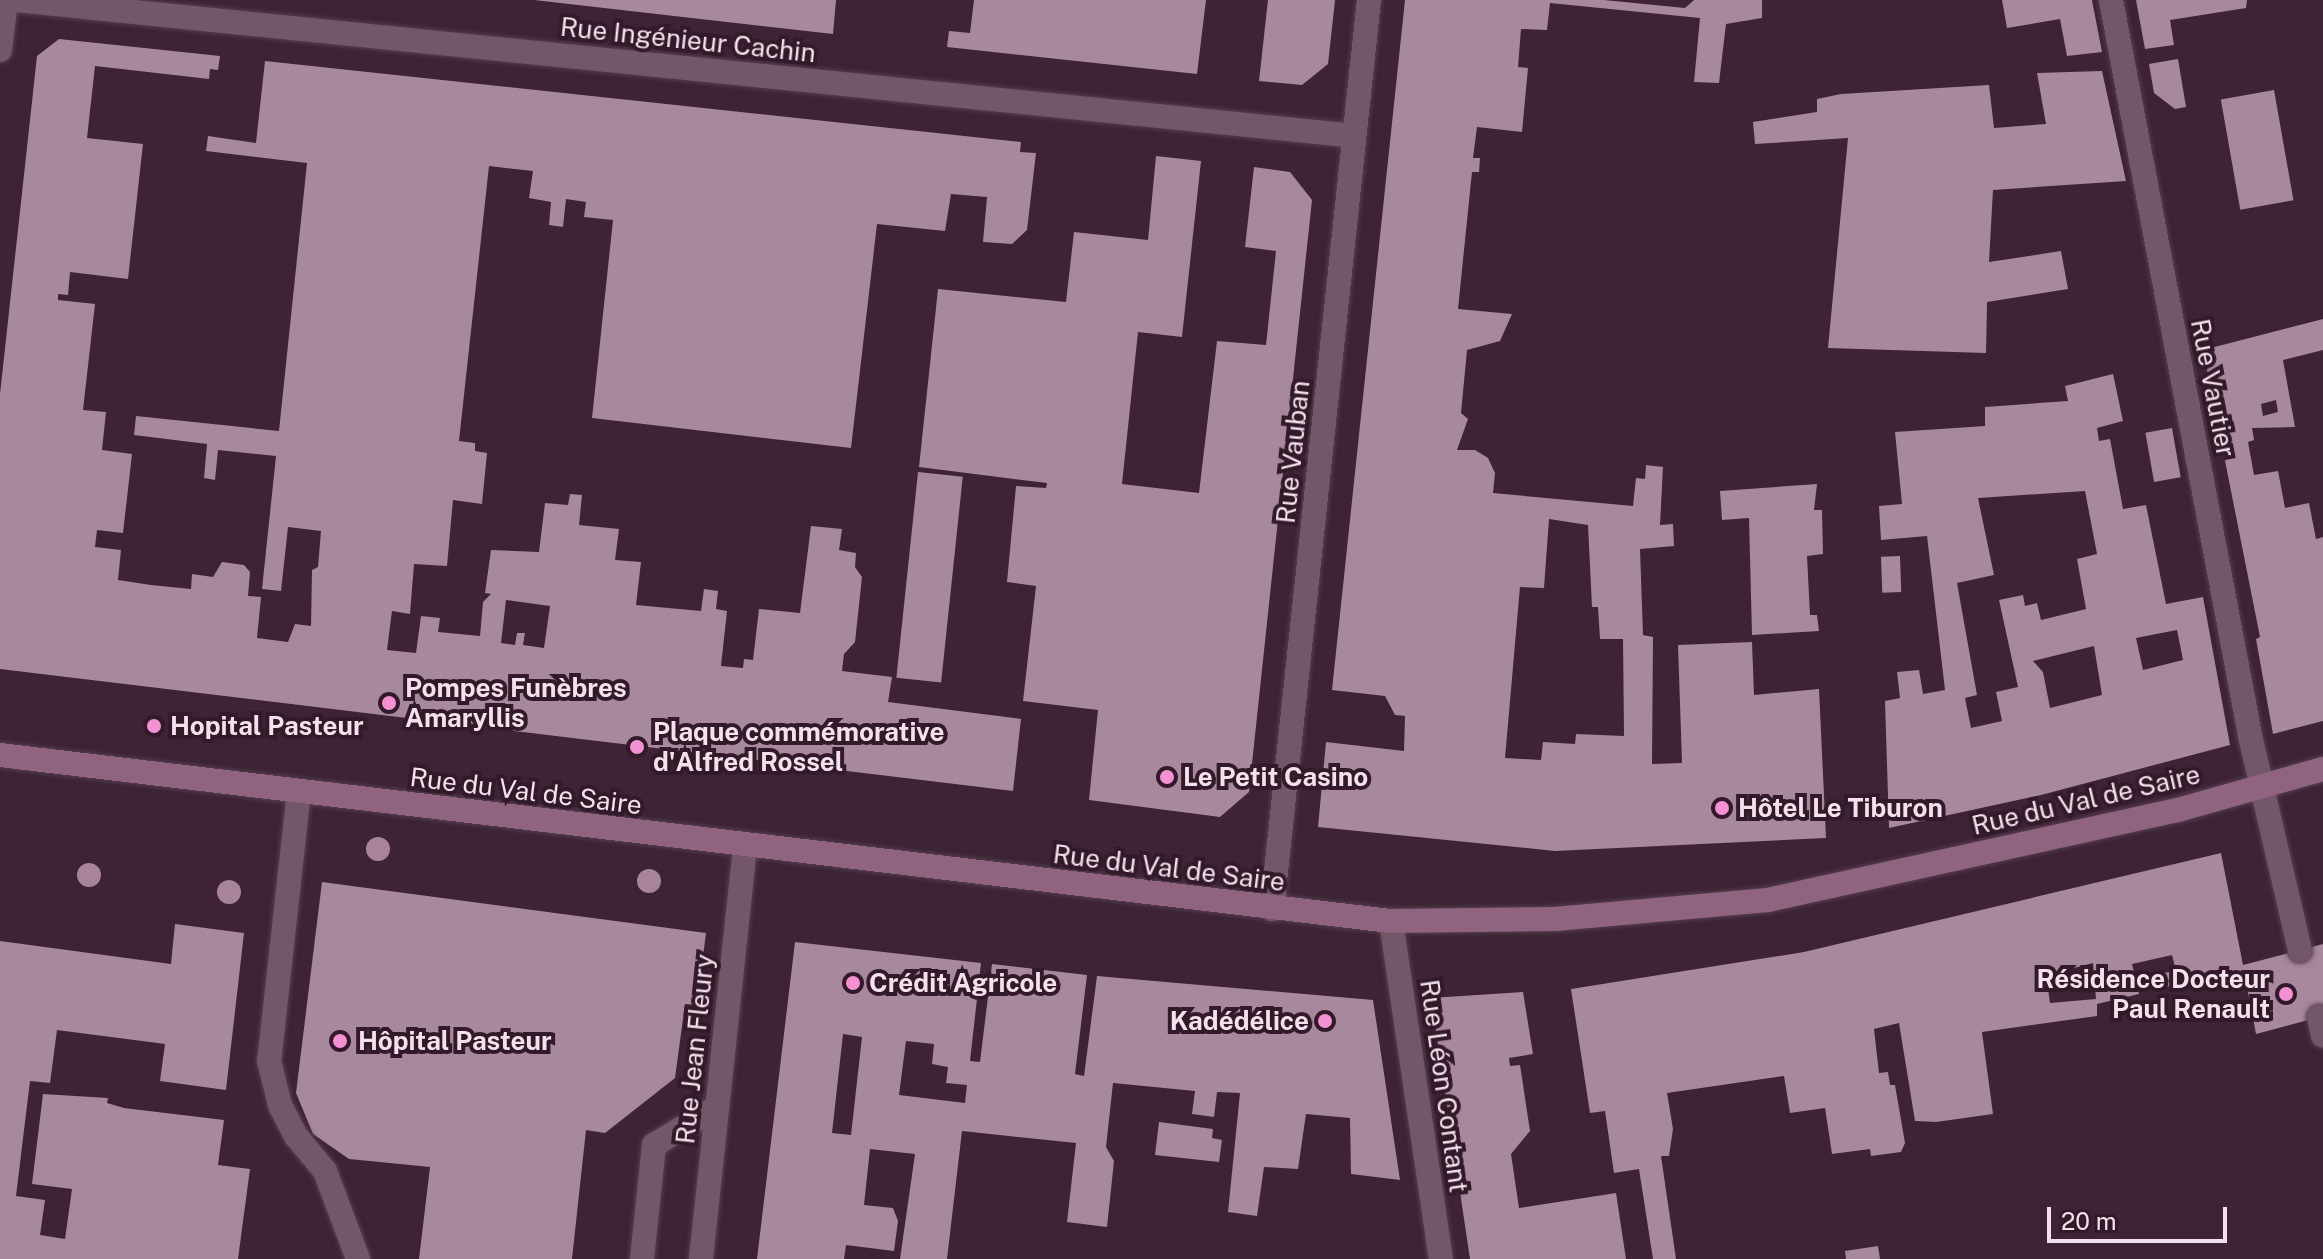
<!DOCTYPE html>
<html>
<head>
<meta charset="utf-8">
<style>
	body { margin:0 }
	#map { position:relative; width:2323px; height:1259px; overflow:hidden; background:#3d2335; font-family:"Public Sans",sans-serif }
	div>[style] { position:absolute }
	.building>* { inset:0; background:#a8889c; transform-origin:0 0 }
	.roads { filter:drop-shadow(0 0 2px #553f4e) drop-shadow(0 0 2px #553f4e) }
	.service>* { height:24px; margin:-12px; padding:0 12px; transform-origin:12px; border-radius:12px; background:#745669 }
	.minor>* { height:24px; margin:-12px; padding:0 12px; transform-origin:12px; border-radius:12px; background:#745669 }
	.secondary>* { height:24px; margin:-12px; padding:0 12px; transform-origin:12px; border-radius:12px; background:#906481 }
	.trees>* { width:24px; height:24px; margin:-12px; border-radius:50%; background:#a7849a }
	.dots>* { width:22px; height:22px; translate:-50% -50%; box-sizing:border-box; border:4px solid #331a2a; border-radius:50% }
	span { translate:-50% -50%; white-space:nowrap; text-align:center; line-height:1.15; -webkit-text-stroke:8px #331a2a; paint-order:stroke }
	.street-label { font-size:26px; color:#f3e1ec }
	.poi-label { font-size:26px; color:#f3e1ec; font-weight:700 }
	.left { translate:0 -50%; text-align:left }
	.right { translate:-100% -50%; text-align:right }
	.scale { position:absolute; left:2047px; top:1207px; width:180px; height:36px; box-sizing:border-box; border:4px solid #f3e1ec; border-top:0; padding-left:10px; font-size:24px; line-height:28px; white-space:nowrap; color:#f3e1ec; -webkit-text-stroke:6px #331a2a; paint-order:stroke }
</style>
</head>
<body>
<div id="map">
	<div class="building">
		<i style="clip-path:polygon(534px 0,836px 0,833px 34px)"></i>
		<i style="clip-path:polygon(974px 0,1206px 0,1197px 74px,947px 47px,949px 31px,970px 33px)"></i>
		<i style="clip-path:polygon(1268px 0,1335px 0,1328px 64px,1302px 85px,1259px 81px)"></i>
		<i style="clip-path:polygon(evenodd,1405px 0,1604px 0,1685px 8px,1694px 0,1762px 0,1762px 18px,1726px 24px,1719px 83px,1694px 82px,1700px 18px,1550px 3px,1547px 30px,1521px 29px,1518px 67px,1528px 68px,1522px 132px,1477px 127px,1473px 158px,1480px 158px,1479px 172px,1472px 172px,1458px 309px,1512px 314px,1500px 341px,1467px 350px,1461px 413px,1468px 419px,1457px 450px,1475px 450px,1488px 458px,1495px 473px,1493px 493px,1633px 506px,1636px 478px,1645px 479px,1646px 465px,1663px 467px,1660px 525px,1673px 524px,1674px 546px,1640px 549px,1643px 635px,1653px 637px,1652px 764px,1682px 763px,1678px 645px,1752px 642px,1754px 695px,1819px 689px,1826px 838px,1555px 851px,1318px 827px,1326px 742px,1404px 751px,1405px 716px,1395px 715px,1385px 696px,1332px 690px,1405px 0,1549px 519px,1588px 525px,1592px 607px,1598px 607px,1600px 639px,1623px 639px,1624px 736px,1576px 734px,1575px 744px,1543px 742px,1541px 760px,1505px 758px,1520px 587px,1544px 588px,1549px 519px)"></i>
		<i style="clip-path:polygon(2002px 0,2092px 0,2102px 52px,2067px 56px,2060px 19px,2007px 28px)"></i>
		<i style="clip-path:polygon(2136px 0,2247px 0,2246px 8px,2170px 20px,2174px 45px,2145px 49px)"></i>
		<i style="clip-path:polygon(evenodd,59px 39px,220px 56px,218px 70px,210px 69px,209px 79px,95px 66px,87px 138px,143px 144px,128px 279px,70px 272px,68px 295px,58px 294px,58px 300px,95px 304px,83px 410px,106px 412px,102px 450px,132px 454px,123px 533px,97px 530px,95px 547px,121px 550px,118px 580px,151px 585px,191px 589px,192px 574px,213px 577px,222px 562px,244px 565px,250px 572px,248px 596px,261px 597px,257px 638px,288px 642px,295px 624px,311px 626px,312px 570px,318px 567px,321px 531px,288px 527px,281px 591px,262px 589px,276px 456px,218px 450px,215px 480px,204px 478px,207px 444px,134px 435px,136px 416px,279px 431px,307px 163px,206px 151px,208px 136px,256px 143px,265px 61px,1021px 142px,1020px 152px,1036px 153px,1027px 230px,1012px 244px,983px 242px,987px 197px,951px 194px,945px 231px,877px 224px,851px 448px,592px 418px,613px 220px,584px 217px,586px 202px,566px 199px,563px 227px,549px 225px,551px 202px,529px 198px,533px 171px,489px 166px,459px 441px,475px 443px,475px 451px,487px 453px,482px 504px,453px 500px,447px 566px,414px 564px,410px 614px,392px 611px,387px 650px,416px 653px,421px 616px,440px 618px,438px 632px,480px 636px,483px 602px,491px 594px,485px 593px,491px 550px,539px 552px,545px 503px,568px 505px,570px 494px,582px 495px,579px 525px,619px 529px,615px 560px,641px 562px,636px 605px,701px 611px,704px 589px,718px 591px,716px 609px,727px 611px,721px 666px,743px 668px,744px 659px,753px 660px,759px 609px,800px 613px,811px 526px,842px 529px,839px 550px,856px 553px,855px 567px,862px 577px,855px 642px,844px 654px,842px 671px,892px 677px,888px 702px,1021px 719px,1013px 791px,0 669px,0 394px,37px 56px,59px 39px,506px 600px,550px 606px,544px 648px,523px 645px,525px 633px,517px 633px,515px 645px,501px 643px,506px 600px)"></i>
		<i style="clip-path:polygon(2178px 59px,2186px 107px,2175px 109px,2154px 93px,2149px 64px)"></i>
		<i style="clip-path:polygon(2102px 71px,2126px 181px,1993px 190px,1989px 262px,2061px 251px,2068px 289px,1987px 302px,1986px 353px,1828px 348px,1848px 138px,1755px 144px,1753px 122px,1817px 112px,1817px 99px,1841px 94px,1989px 85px,1994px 128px,2046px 124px,2037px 73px)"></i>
		<i style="left:2274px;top:90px;width:112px;height:54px;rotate:80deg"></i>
		<i style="clip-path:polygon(1156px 156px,1201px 161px,1182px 337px,1138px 332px,1122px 484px,1199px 493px,1217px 341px,1266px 345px,1276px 251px,1245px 247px,1254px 167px,1290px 172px,1312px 200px,1249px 792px,1220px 817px,1089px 800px,1098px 710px,1023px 701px,1036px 586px,1007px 582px,1016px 486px,1046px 488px,1047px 483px,919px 467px,938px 289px,1066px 302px,1074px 232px,1148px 240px)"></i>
		<i style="clip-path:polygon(evenodd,2323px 319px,2323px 350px,2283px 360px,2295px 427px,2252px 428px,2254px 440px,2248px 442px,2254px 475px,2278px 471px,2285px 508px,2309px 503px,2316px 539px,2323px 537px,2323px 721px,2273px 734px,2256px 639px,2260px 637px,2203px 350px,2323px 319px,2276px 400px,2278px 412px,2263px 416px,2261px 404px,2276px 400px)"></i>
		<i style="clip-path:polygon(evenodd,2113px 374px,2123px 421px,2097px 428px,2099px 441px,2110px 439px,2123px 509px,2146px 505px,2166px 604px,2203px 597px,2230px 745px,2041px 795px,1889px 828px,1885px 701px,1900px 698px,1897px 672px,1919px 670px,1923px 694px,1945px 690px,1927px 536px,1881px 540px,1879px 506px,1902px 504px,1895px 432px,1985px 426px,1985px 407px,2068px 401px,2065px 386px,2113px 374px,2085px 491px,2097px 554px,2077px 559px,2086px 609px,2041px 620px,2037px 603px,2025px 606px,2023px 595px,1999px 600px,2018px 687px,1996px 692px,2002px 721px,1971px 728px,1965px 698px,1977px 695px,1957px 583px,1994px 575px,1978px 498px,2085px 491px,2113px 374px,2177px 630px,2183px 660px,2143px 670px,2136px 638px,2177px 630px,2113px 374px,2094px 646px,2102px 695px,2050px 708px,2043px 672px,2033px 661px,2094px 646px)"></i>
		<i style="left:2172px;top:428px;width:50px;height:27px;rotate:80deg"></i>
		<i style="left:918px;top:472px;width:45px;height:207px;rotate:6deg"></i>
		<i style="clip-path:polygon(1817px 484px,1814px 510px,1822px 510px,1823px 554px,1807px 556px,1810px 615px,1817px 615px,1819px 631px,1752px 635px,1749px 518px,1722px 520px,1720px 491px)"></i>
		<i style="left:1900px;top:556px;width:36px;height:19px;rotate:88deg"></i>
		<i style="clip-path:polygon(evenodd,2221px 853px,2243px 965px,2323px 944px,2323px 1016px,2256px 1034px,2244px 971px,2209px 988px,2199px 980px,2166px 987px,2163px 973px,2176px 971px,2172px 955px,2132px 964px,2139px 994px,2097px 1004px,2097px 1016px,1982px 1032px,1993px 1114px,1936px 1122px,1915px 1121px,1899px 1023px,1874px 1029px,1879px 1073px,1888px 1072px,1890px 1085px,1895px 1085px,1905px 1143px,1901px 1152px,1871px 1156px,1870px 1149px,1832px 1154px,1825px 1108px,1790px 1113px,1784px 1076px,1667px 1093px,1673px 1129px,1669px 1156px,1661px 1156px,1676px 1259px,1653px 1259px,1639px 1169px,1614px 1173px,1605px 1111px,1590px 1113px,1571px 989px,1804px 952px,2221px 853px,2093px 963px,2096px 999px,2050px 1003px,2046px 975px,2093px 963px)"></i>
		<i style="clip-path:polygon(322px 882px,706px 933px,697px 1005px,685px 1004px,675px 1078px,605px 1133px,586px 1130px,572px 1259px,419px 1259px,430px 1167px,349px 1159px,313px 1134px,296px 1093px)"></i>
		<i style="clip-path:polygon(175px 924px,244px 933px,226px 1090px,160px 1081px,165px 1044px,57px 1030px,50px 1083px,30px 1081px,16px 1196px,45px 1200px,40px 1235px,65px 1239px,72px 1189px,32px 1184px,43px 1094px,108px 1098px,107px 1103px,124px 1108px,224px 1120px,218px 1165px,250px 1169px,238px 1259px,0 1259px,0 941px,171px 964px)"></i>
		<i style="clip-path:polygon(evenodd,795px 942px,981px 963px,970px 1061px,980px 1062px,992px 964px,1087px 975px,1075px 1074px,1084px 1076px,1097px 976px,1373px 1000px,1400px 1180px,1351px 1174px,1350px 1118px,1306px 1114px,1298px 1169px,1264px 1167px,1257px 1216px,1228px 1212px,1240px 1093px,1217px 1092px,1214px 1117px,1192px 1114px,1195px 1091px,1113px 1083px,1106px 1147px,1114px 1161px,1107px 1227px,1067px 1222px,1076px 1143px,962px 1131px,947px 1259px,900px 1259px,915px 1154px,870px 1149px,864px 1205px,893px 1208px,898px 1221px,894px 1251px,846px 1245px,844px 1259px,757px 1259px,795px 942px,843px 1034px,862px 1037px,851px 1135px,832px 1133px,843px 1034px,795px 942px,906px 1041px,934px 1044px,932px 1064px,948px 1067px,946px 1083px,967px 1085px,965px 1103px,899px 1095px,906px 1041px)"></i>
		<i style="clip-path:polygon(1523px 992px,1533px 1054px,1509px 1058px,1510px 1066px,1520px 1065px,1530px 1131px,1511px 1154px,1519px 1208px,1616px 1193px,1626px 1259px,1470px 1259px,1431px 998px)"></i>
		<i style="clip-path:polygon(1159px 1122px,1213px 1129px,1212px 1138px,1222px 1140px,1219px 1162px,1155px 1155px)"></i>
		<i style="clip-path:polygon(1878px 1246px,1880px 1259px,1846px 1259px,1845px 1251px)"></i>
	</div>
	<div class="roads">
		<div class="service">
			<i style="left:2111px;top:0;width:753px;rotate:79.29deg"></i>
			<i style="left:2251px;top:740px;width:216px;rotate:76.9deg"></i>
			<i style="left:299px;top:791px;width:272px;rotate:96.3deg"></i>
			<i style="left:269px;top:1061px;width:45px;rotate:76deg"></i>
			<i style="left:280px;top:1105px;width:35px;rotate:63deg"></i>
			<i style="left:296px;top:1136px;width:45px;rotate:50.4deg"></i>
			<i style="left:325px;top:1171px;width:94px;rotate:69.4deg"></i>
			<i style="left:2319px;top:1017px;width:19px;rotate:78deg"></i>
			<i style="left:642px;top:1259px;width:115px;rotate:-84deg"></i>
			<i style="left:654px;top:1145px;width:74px;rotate:-31.1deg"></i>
		</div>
		<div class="minor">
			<i style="left:16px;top:0;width:1345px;rotate:5.8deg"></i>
			<i style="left:0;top:50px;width:50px;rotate:-83.2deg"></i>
			<i style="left:1272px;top:909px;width:914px;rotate:-83.91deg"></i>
			<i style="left:1391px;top:921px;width:342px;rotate:81.6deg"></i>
			<i style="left:701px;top:1259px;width:416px;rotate:-83.9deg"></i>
		</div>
		<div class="secondary">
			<i style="left:0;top:755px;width:1401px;rotate:6.81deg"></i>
			<i style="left:1391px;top:921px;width:164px;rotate:-0.7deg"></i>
			<i style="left:1555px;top:919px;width:214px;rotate:-5.1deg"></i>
			<i style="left:1768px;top:900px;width:420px;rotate:-12.4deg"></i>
			<i style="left:2178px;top:810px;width:151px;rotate:-15.8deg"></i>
		</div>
	</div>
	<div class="trees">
		<i style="left:378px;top:849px"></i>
		<i style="left:89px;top:875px"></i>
		<i style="left:649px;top:881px"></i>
		<i style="left:229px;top:892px"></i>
	</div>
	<div class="dots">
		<i style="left:389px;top:703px;background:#f491d3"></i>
		<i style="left:154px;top:726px;background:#f491d3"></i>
		<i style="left:637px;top:747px;background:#f491d3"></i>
		<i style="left:1167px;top:777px;background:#f491d3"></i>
		<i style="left:1722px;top:808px;background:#f491d3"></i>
		<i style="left:853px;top:983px;background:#f491d3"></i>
		<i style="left:2286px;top:994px;background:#f491d3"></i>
		<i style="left:1325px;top:1021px;background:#f491d3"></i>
		<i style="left:340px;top:1041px;background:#f491d3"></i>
	</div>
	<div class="street-label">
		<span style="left:688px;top:40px;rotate:6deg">Rue Ingénieur Cachin</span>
		<span style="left:2213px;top:388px;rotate:79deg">Rue Vautier</span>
		<span style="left:1293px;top:452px;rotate:-84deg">Rue Vauban</span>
		<span style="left:526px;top:791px;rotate:7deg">Rue du Val de Saire</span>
		<span style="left:2086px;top:800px;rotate:-13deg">Rue du Val de Saire</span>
		<span style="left:1169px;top:868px;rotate:7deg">Rue du Val de Saire</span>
		<span style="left:695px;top:1049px;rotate:-84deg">Rue Jean Fleury</span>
		<span style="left:1444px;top:1086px;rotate:82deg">Rue Léon Contant</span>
	</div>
	<div class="poi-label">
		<span class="left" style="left:405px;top:703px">Pompes Funèbres<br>Amaryllis</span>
		<span class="left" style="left:170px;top:726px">Hopital Pasteur</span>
		<span class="left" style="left:653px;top:747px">Plaque commémorative<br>d'Alfred Rossel</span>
		<span class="left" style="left:1183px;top:777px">Le Petit Casino</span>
		<span class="left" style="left:1738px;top:808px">Hôtel Le Tiburon</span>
		<span class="right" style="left:2270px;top:994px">Résidence Docteur<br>Paul Renault</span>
		<span class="left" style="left:869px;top:983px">Crédit Agricole</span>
		<span class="right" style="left:1309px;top:1021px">Kadédélice</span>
		<span class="left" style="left:358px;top:1041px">Hôpital Pasteur</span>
	</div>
	<div class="scale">20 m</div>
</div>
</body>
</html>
